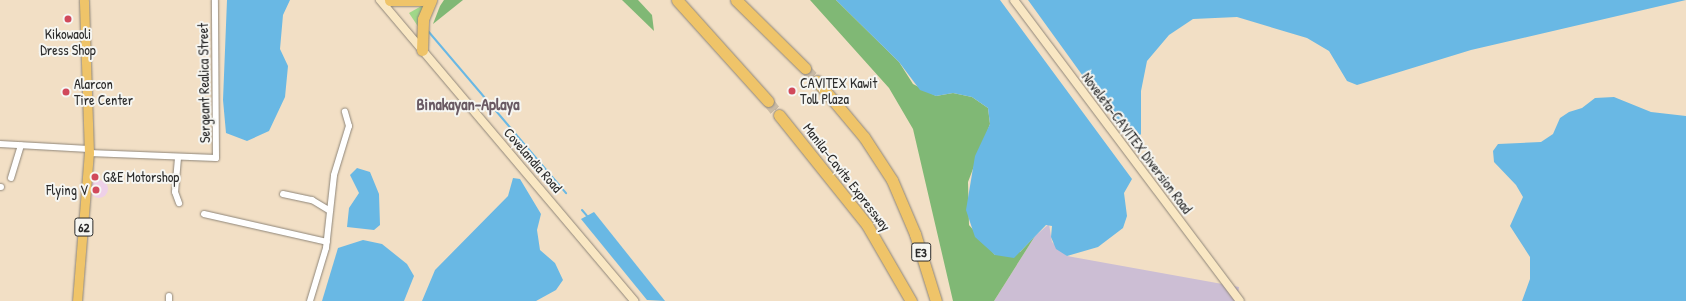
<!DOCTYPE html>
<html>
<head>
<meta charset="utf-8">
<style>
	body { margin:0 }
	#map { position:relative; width:1686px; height:301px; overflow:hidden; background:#f2dfc5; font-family:"Patrick Hand",sans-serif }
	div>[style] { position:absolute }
	.built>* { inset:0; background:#eed0e8 }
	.round { border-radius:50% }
	.industrial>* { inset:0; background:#ccbed4 }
	.green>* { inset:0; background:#a0d789 }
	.forest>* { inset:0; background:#80b875 }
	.water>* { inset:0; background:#69b8e4 }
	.stream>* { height:2px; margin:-1px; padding:0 1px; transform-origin:1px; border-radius:1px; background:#69b8e4 }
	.motorway-tunnel>* { height:11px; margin-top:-5.5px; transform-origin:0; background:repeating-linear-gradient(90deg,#cabba6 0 11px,transparent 0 16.5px) }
	.roads { filter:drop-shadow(0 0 1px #8e8578) drop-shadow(0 0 1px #8e8578) }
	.minor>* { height:6px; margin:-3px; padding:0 3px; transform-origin:3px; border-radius:3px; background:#fff }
	.secondary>* { height:8px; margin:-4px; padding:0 4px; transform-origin:4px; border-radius:4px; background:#f9e7c3 }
	.primary>* { height:9px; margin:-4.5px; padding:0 4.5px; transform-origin:4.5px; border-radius:4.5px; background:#efc469 }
	.motorway>* { height:11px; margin:-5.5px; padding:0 5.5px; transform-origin:5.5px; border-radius:5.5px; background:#efc469 }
	.dots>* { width:11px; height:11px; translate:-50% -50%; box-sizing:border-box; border:2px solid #f6f6f2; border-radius:50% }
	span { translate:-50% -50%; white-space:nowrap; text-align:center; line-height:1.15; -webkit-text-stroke:4px #f6f6f2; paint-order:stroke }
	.shield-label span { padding:1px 3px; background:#f6f6f2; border:1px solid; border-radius:3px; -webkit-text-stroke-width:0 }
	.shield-label { font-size:13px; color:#2b2b2b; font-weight:700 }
	.poi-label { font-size:14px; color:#2b2b2b }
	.left { translate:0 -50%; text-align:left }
	.right { translate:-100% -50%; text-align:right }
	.street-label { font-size:14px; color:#2b2b2b }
	.quarter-label { font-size:16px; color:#6a5a64; font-weight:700 }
</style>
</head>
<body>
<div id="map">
	<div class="built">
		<i class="round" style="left:90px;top:180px;width:18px;height:18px"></i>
	</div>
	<div class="industrial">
		<i style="clip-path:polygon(1049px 224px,1052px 242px,1067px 256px,1239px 287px,1237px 301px,994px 301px,1035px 236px)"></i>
	</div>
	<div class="green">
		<i style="clip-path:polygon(425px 4px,419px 28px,409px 13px)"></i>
	</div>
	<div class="forest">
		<i style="clip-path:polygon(444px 0,463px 0,433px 24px,440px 6px)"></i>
		<i style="clip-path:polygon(622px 0,638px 0,652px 15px,654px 31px)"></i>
		<i style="clip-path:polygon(810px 0,836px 0,899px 62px,913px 84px,936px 96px,953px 93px,972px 97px,988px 108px,990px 124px,968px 182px,969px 225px,995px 255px,1020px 252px,1035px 236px,994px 301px,953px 301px,913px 129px,889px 88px)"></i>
	</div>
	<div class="water">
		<i style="clip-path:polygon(227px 0,290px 0,283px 15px,280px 49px,288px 66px,285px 97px,269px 131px,247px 141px,226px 133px,223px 100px)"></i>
		<i style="clip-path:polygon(836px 0,1000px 0,1132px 179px,1124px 193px,1127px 216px,1123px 228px,1098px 247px,1067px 256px,1056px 249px,1051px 237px,1052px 226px,1046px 225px,1014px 258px,995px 255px,975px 237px,966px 210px,975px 156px,990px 124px,988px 108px,972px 97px,953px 93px,936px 96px,920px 90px,899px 62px)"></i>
		<i style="clip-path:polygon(1028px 0,1686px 0,1471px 50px,1357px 85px,1347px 81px,1329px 51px,1307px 38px,1237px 17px,1193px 19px,1169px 35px,1147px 61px,1141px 91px,1141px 134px,1132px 144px)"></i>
		<i style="clip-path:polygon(1614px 97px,1651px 112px,1686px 116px,1686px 301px,1522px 301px,1530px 279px,1530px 257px,1510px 226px,1523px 197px,1516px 185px,1494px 162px,1493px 151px,1498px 144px,1541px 142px,1553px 134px,1560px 118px,1569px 112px,1582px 108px,1595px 98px)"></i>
		<i style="clip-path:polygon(357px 168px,370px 172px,379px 194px,380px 225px,374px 230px,347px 227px,349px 208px,359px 193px,350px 175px)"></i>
		<i style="clip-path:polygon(513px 178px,520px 179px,541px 214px,537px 230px,540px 250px,555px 263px,563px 280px,556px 290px,536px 301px,422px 301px,435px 270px,508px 196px)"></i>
		<i style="clip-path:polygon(594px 212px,665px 301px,647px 300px,581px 219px)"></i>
		<i style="clip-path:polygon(363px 240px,382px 244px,407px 264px,414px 276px,404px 301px,322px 301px,338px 248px)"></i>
	</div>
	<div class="stream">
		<i style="left:428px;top:31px;width:213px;rotate:49.6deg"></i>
		<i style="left:582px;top:210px;width:9px;rotate:49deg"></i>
	</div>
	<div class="motorway-tunnel">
		<i style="left:805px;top:68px;width:18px;rotate:47deg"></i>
		<i style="left:768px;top:101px;width:18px;rotate:52deg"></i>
	</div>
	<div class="roads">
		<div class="minor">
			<i style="left:0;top:144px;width:89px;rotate:3.2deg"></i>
			<i style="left:89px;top:153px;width:127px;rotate:2.3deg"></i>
			<i style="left:216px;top:158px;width:158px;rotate:-90.4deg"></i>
			<i style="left:178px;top:158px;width:34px;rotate:95deg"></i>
			<i style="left:175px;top:192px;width:12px;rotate:70deg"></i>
			<i style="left:11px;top:178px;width:34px;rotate:-73deg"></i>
			<i style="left:0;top:187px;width:1px"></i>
			<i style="left:283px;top:194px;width:30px;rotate:12deg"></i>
			<i style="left:312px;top:200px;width:21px;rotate:31deg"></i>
			<i style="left:204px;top:214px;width:126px;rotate:12.8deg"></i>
			<i style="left:169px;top:296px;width:5px;rotate:90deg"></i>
			<i style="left:310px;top:301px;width:55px;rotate:-73.2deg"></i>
			<i style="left:326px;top:248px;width:73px;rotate:-83.7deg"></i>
			<i style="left:334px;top:175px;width:51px;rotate:-73deg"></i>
			<i style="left:349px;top:126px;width:15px;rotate:-106deg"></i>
		</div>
		<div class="secondary">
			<i style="left:380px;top:0;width:394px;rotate:49.8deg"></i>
			<i style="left:1014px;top:0;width:376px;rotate:53.1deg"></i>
		</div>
		<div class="primary">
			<i style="left:77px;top:301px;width:148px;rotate:-85.4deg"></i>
			<i style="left:89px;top:153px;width:153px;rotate:-91.9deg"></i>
		</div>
		<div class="motorway">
			<i style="left:390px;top:0;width:32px"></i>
			<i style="left:677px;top:0;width:136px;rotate:48deg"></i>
			<i style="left:736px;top:0;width:97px;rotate:44.6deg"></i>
			<i style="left:422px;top:50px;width:31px;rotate:-88deg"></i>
			<i style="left:423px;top:19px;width:21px;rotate:-67deg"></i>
			<i style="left:817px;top:81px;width:73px;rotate:50deg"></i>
			<i style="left:864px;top:137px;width:51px;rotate:56.9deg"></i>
			<i style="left:892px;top:180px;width:59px;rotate:66.9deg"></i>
			<i style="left:915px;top:234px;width:70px;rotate:72.6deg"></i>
			<i style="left:779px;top:115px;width:141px;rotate:51.3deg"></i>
			<i style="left:867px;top:225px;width:88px;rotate:59.9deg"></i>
		</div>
	</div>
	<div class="dots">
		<i style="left:68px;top:19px;background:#d1495b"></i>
		<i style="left:792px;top:91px;background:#d1495b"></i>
		<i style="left:66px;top:92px;background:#d1495b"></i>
		<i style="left:95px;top:177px;background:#d1495b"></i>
		<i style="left:96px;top:190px;background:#d1495b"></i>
	</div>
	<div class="shield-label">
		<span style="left:84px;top:227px">62</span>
		<span style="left:921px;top:252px">E3</span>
	</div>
	<div class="poi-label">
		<span style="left:68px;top:42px">Kikowaoli<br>Dress Shop</span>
		<span class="left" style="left:800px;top:91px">CAVITEX Kawit<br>Toll Plaza</span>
		<span class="left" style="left:74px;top:92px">Alarcon<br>Tire Center</span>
		<span class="left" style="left:103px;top:177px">G&amp;E Motorshop</span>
		<span class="right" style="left:88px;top:190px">Flying V</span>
	</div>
	<div class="street-label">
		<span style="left:204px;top:83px;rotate:-91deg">Sergeant Realica Street</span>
		<span style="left:1137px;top:143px;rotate:53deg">Noveleta-CAVITEX Diversion Road</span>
		<span style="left:533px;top:160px;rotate:49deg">Covelandia Road</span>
		<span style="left:847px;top:177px;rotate:52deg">Manila–Cavite Expressway</span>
	</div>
	<div class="quarter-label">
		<span style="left:468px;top:104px">Binakayan-Aplaya</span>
	</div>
</div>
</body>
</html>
